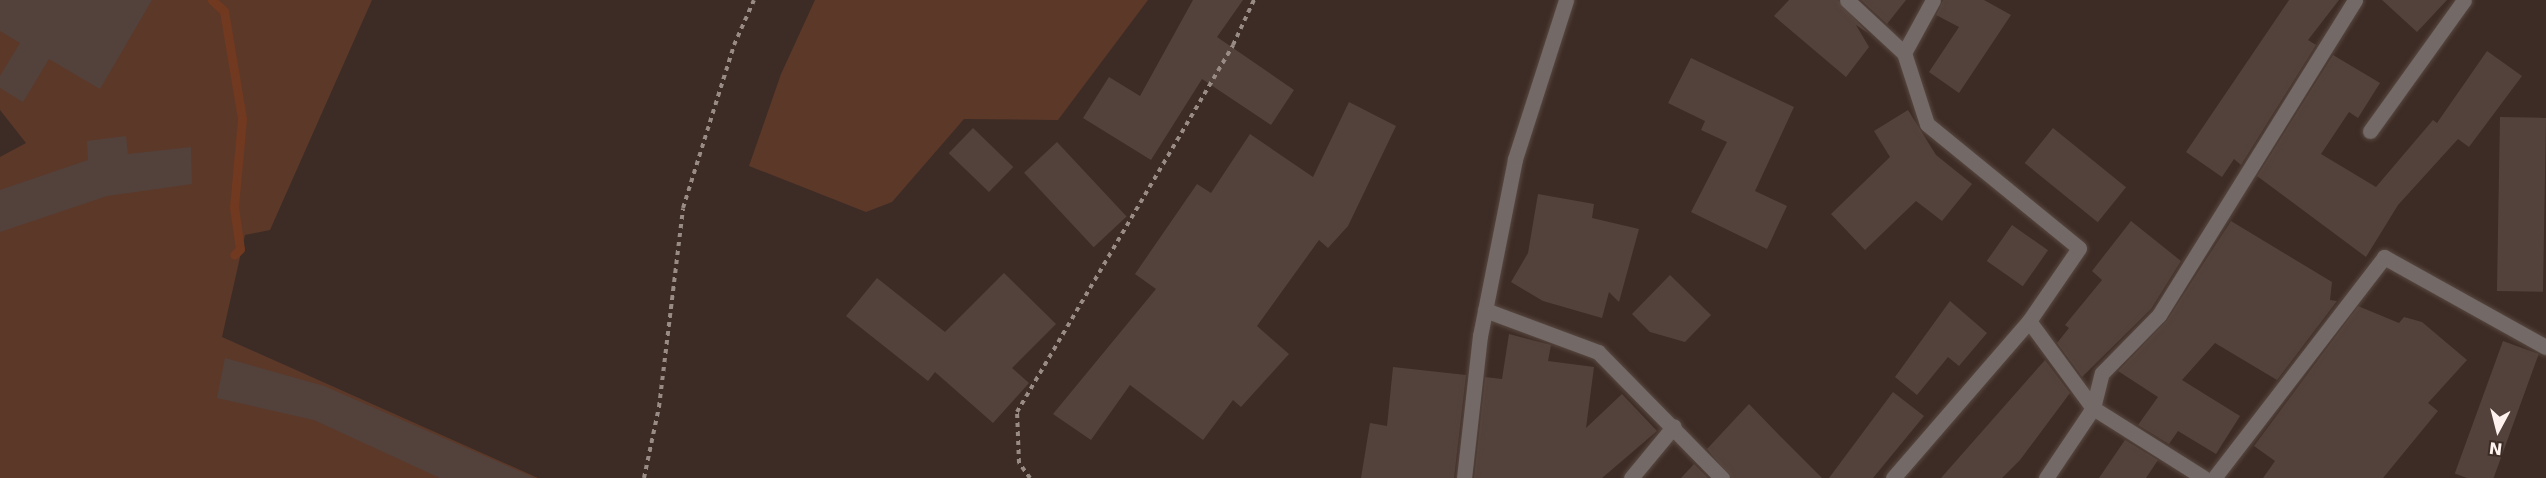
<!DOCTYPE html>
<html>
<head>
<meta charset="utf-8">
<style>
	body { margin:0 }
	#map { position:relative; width:2546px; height:478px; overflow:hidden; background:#3d2c25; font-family:"DejaVu Sans",sans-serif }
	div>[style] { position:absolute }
	.green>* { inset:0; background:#5c3829 }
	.stream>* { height:9px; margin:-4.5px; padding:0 4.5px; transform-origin:4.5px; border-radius:4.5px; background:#703920 }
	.building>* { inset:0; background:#53423b; transform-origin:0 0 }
	.path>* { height:4px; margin-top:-2px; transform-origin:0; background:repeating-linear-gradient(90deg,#998b85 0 4.5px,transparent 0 9px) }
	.roads { filter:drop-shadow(0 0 2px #584841) drop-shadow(0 0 2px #584841) }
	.street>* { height:15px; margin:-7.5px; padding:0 7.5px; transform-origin:7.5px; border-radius:7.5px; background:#736a67 }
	span { translate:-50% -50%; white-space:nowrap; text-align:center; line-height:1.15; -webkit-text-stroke:6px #3d2c25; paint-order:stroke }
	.north { position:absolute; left:2468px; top:400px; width:60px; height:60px; -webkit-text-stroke:4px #3d2c25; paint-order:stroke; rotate:187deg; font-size:16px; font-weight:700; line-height:24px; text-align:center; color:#fdf2ee }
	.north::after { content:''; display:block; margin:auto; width:21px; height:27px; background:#fdf2ee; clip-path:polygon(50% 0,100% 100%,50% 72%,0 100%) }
</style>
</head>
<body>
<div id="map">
	<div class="green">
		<i style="clip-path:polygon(0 0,372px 0,270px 230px,245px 235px,222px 337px,538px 478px,0 478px,0 157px,26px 143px,0 110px)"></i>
		<i style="clip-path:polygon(815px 0,1148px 0,1058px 120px,964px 119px,892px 202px,866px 212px,749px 166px,781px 74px)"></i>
	</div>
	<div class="stream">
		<i style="left:212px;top:0;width:16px;rotate:43deg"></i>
		<i style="left:224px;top:11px;width:109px;rotate:80.5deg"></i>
		<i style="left:242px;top:119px;width:88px;rotate:95.2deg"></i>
		<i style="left:234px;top:207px;width:42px;rotate:81.9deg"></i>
		<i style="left:240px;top:249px;width:8px;rotate:135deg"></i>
	</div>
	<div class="building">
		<i style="clip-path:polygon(0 0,152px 0,100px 89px,49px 59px,23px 102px,0 88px,0 76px,20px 43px,0 31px)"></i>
		<i style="clip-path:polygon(1193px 0,1243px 0,1217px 37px,1294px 90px,1271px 125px,1202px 79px,1151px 160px,1083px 118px,1109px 77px,1140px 96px)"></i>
		<i style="clip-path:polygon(1789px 0,1838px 0,1868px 33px,1856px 25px,1869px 47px,1846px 77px,1774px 16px)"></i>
		<i style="clip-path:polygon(1861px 0,1906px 0,1887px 24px)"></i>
		<i style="clip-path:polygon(1943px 0,1984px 0,2011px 15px,1959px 93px,1929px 72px,1959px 27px,1936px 15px)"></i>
		<i style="clip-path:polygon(2289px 0,2339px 0,2308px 40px,2316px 45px,2241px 165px,2234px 159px,2222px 177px,2186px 152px)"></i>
		<i style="clip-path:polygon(2382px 0,2447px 0,2417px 32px)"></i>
		<i style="clip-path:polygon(2487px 51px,2522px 76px,2469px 147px,2458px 139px,2398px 205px,2366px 257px,2257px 176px,2333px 55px,2380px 83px,2358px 118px,2349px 112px,2321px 154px,2376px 187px,2433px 120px,2437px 123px)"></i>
		<i style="clip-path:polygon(1691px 58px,1794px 107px,1755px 191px,1787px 206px,1767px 249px,1691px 212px,1727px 142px,1701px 130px,1705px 121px,1668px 103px)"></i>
		<i style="clip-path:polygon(1349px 102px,1396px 126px,1348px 226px,1328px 248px,1319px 240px,1257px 326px,1289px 354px,1241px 407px,1233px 400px,1203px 440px,1130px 385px,1091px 440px,1053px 414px,1156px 289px,1135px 274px,1197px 184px,1211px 193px,1250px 134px,1313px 177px)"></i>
		<i style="clip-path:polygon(1908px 110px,1936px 155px,1972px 184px,1942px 221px,1916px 201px,1865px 250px,1831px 214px,1890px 157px,1874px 131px)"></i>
		<i style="left:2500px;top:117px;width:46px;height:174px;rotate:1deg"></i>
		<i style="left:973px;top:128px;width:56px;height:35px;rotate:44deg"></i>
		<i style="left:2053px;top:128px;width:94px;height:45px;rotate:39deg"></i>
		<i style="clip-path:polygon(126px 136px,128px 154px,191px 147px,192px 184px,107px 196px,0 232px,0 190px,88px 160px,87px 141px)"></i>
		<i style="left:1057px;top:142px;width:102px;height:45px;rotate:47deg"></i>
		<i style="clip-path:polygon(1538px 194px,1594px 204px,1592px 218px,1639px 229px,1619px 302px,1609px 292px,1602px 318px,1543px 301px,1511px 282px,1528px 253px)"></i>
		<i style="clip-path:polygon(2131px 221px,2181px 261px,2151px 309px,2082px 377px,2057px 343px,2069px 328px,2065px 325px,2102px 280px,2092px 271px)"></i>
		<i style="clip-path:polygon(2231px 221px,2332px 282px,2330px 300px,2337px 301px,2277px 380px,2215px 343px,2182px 380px,2240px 416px,2216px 454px,2178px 431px,2169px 444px,2138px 425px,2158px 397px,2118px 371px,2167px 320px)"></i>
		<i style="left:2012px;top:225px;width:44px;height:44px;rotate:35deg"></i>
		<i style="clip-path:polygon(1004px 273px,1056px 324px,1012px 368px,1029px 383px,993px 423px,935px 372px,928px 381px,846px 316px,877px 278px,945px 332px)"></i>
		<i style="clip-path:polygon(1670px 275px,1711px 315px,1685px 342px,1650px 332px,1632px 314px)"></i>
		<i style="clip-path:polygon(1950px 301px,1987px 333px,1959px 366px,1948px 357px,1917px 395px,1895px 377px)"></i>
		<i style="clip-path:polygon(2358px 306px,2399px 323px,2404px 317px,2422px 322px,2467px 360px,2428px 403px,2438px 411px,2383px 478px,2263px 478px,2275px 461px,2254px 446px)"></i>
		<i style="clip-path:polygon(1509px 334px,1551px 345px,1548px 361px,1594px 367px,1586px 428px,1622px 394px,1657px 431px,1602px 478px,1474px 478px,1485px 377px,1502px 379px)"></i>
		<i style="left:2503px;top:341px;width:38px;height:141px;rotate:20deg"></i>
		<i style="clip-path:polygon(225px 358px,324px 386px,535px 478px,440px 478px,314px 420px,217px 398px)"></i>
		<i style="clip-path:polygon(2045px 360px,2070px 393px,2020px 460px,2002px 478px,1941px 478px)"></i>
		<i style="clip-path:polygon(1393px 367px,1466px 375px,1454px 478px,1361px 478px,1370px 423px,1387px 426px)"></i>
		<i style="clip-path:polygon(1893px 392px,1924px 416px,1873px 478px,1829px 478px)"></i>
		<i style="clip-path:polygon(1749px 404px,1781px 437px,1822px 478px,1731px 478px,1707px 449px)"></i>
		<i style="clip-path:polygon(2125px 440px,2158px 460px,2146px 478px,2099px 478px)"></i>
		<i style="clip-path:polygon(1694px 464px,1708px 478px,1681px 478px)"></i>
	</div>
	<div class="path">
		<i style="left:644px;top:478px;width:73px;rotate:-78.1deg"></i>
		<i style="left:659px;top:407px;width:200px;rotate:-83.1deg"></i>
		<i style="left:683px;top:208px;width:171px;rotate:-72.6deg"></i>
		<i style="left:734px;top:45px;width:49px;rotate:-66deg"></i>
		<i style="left:1030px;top:478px;width:19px;rotate:-126deg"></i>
		<i style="left:1019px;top:463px;width:51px;rotate:-92.2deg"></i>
		<i style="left:1017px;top:412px;width:426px;rotate:-59.5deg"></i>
		<i style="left:1233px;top:45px;width:50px;rotate:-65deg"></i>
	</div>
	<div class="roads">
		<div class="street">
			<i style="left:1847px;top:0;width:78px;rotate:42.9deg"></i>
			<i style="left:2370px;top:131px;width:161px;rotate:-54.3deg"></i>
			<i style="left:1485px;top:310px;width:121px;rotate:20.4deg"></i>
			<i style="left:1598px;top:352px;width:177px;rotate:45.5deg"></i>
			<i style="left:2029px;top:321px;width:108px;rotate:53.7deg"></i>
			<i style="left:2093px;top:408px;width:131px;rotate:32.2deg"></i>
			<i style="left:1464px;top:478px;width:143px;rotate:-83.6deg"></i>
			<i style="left:1480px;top:336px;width:180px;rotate:-78.8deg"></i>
			<i style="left:1515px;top:159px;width:167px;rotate:-72.2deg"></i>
			<i style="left:1631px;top:478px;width:67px;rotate:-50.4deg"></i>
			<i style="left:1893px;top:478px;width:208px;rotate:-49.1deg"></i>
			<i style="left:2029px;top:321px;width:88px;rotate:-55.6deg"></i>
			<i style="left:2079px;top:248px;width:196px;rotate:-140.8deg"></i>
			<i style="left:1927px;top:124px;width:75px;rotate:-107.9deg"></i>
			<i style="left:1904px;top:53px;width:60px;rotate:-61.3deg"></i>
			<i style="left:2046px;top:478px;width:84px;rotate:-56.1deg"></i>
			<i style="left:2093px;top:408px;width:36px;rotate:-76deg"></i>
			<i style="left:2102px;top:373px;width:81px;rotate:-45.5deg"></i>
			<i style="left:2159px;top:315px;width:371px;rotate:-58.1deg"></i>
			<i style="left:2214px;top:478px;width:279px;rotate:-52.4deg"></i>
			<i style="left:2384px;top:257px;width:185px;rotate:29.1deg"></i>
		</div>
	</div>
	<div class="north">N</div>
</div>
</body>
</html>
